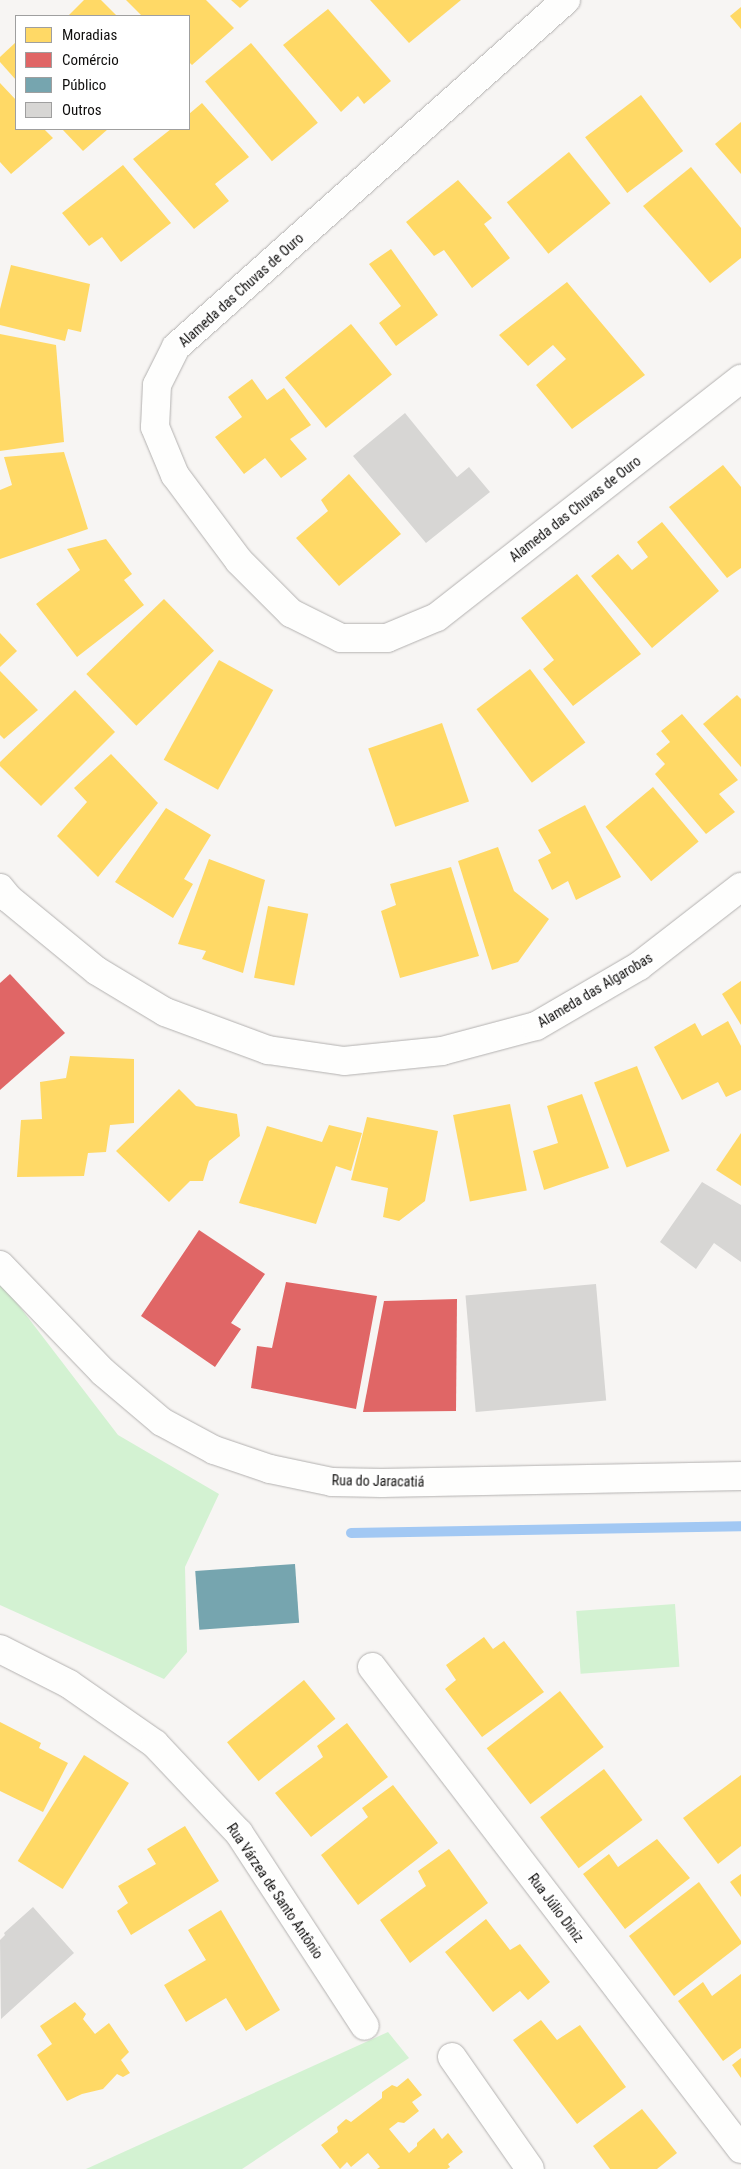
<!DOCTYPE html>
<html>
<head>
<meta charset="utf-8">
<style>
	body { margin:0 }
	#map { position:relative; width:741px; height:2169px; overflow:hidden; background:#f7f5f3; font-family:"Roboto Condensed",sans-serif }
	div>[style] { position:absolute }
	.green>* { inset:0; background:#d3f2d2; transform-origin:0 0 }
	.homes>* { inset:0; background:#ffd966; transform-origin:0 0 }
	.shops>* { inset:0; background:#e06666 }
	.public>* { inset:0; background:#76a5af; transform-origin:0 0 }
	.stream>* { height:10px; margin:-5px; padding:0 5px; transform-origin:5px; border-radius:5px; background:#a2c8f3 }
	.building>* { inset:0; background:#d7d6d4; transform-origin:0 0 }
	.roads { filter:drop-shadow(0 0 1px #b3b1b0) drop-shadow(0 0 1px #b3b1b0) }
	.street>* { height:28px; margin:-14px; padding:0 14px; transform-origin:14px; border-radius:14px; background:#fefefd }
	.secondary>* { height:28px; margin:-14px; padding:0 14px; transform-origin:14px; border-radius:14px; background:#fefefd }
	span { translate:-50% -50%; white-space:nowrap; text-align:center; line-height:1.15; -webkit-text-stroke:5px #fff; paint-order:stroke }
	.street-label { font-size:14px; color:#100f0e }
	.legend { position:absolute; left:15px; top:15px; width:175px; height:115px; box-sizing:border-box; background:#fff; border:1px solid #9f9f9f; margin:0; padding:6px 9px; list-style:none; font-size:15px; color:#100f0e }
	.legend li { display:flex; align-items:center; gap:10px; height:25px }
	.legend b { width:25px; border:1px solid #9f9f9f }
</style>
</head>
<body>
<div id="map">
	<div class="green">
		<i style="clip-path:polygon(0 1281px,118px 1435px,219px 1494px,185px 1567px,187px 1652px,164px 1679px,0 1605px)"></i>
		<i style="left:675px;top:1604px;width:63px;height:99px;rotate:86deg"></i>
		<i style="clip-path:polygon(388px 2032px,409px 2058px,242px 2169px,86px 2169px)"></i>
	</div>
	<div class="homes">
		<i style="clip-path:polygon(84px 0,101px 0,117px 16px,68px 16px)"></i>
		<i style="clip-path:polygon(126px 0,206px 0,234px 28px,192px 65px,189px 62px,189px 16px,142px 16px)"></i>
		<i style="clip-path:polygon(231px 0,249px 0,240px 8px)"></i>
		<i style="clip-path:polygon(370px 0,461px 0,409px 43px)"></i>
		<i style="clip-path:polygon(741px 7px,741px 29px,730px 16px)"></i>
		<i style="clip-path:polygon(328px 9px,391px 81px,364px 104px,358px 96px,341px 112px,283px 45px)"></i>
		<i style="clip-path:polygon(16px 42px,16px 80px,0 62px,0 57px)"></i>
		<i style="left:251px;top:43px;width:104px;height:60px;rotate:50deg"></i>
		<i style="clip-path:polygon(0 83px,16px 100px,16px 129px,44px 129px,53px 138px,11px 174px,0 162px)"></i>
		<i style="left:641px;top:95px;width:70px;height:70px;rotate:53deg"></i>
		<i style="clip-path:polygon(202px 103px,249px 157px,215px 184px,229px 201px,194px 229px,133px 159px,171px 129px,189px 129px,189px 114px)"></i>
		<i style="clip-path:polygon(741px 122px,741px 174px,715px 144px)"></i>
		<i style="clip-path:polygon(62px 129px,108px 129px,83px 151px)"></i>
		<i style="left:569px;top:152px;width:66px;height:80px;rotate:51deg"></i>
		<i style="clip-path:polygon(123px 165px,171px 223px,121px 262px,102px 237px,89px 246px,62px 213px)"></i>
		<i style="clip-path:polygon(691px 167px,741px 228px,741px 258px,710px 283px,643px 206px)"></i>
		<i style="clip-path:polygon(458px 180px,492px 218px,484px 224px,510px 258px,472px 288px,444px 250px,434px 256px,406px 222px)"></i>
		<i style="clip-path:polygon(391px 249px,438px 315px,396px 346px,379px 323px,401px 306px,369px 264px)"></i>
		<i style="clip-path:polygon(11px 265px,90px 284px,81px 332px,68px 329px,65px 341px,0 325px,0 309px)"></i>
		<i style="clip-path:polygon(567px 282px,645px 375px,572px 429px,536px 385px,566px 359px,553px 345px,528px 366px,499px 335px)"></i>
		<i style="left:351px;top:324px;width:65px;height:85px;rotate:51deg"></i>
		<i style="clip-path:polygon(0 334px,56px 345px,64px 442px,0 451px)"></i>
		<i style="clip-path:polygon(252px 379px,267px 400px,284px 388px,311px 425px,290px 439px,307px 459px,281px 478px,265px 458px,244px 474px,215px 437px,242px 417px,228px 397px)"></i>
		<i style="clip-path:polygon(64px 452px,88px 529px,0 559px,0 490px,12px 485px,4px 457px)"></i>
		<i style="clip-path:polygon(723px 465px,741px 487px,741px 568px,727px 578px,669px 507px)"></i>
		<i style="clip-path:polygon(349px 474px,401px 534px,339px 586px,296px 538px,328px 511px,321px 500px)"></i>
		<i style="clip-path:polygon(662px 522px,719px 591px,652px 648px,591px 576px,618px 554px,632px 570px,648px 557px,637px 542px)"></i>
		<i style="clip-path:polygon(106px 539px,132px 574px,124px 580px,144px 605px,77px 657px,36px 604px,80px 570px,67px 549px)"></i>
		<i style="clip-path:polygon(577px 574px,641px 654px,573px 706px,543px 669px,554px 660px,521px 618px)"></i>
		<i style="left:164px;top:599px;width:72px;height:108px;rotate:46deg"></i>
		<i style="clip-path:polygon(0 633px,17px 651px,0 667px)"></i>
		<i style="left:219px;top:660px;width:62px;height:114px;rotate:29deg"></i>
		<i style="left:530px;top:669px;width:92px;height:67px;rotate:53deg"></i>
		<i style="clip-path:polygon(0 671px,38px 710px,4px 739px,0 735px)"></i>
		<i style="clip-path:polygon(75px 690px,115px 732px,41px 806px,0 766px,0 762px)"></i>
		<i style="clip-path:polygon(737px 695px,741px 699px,741px 767px,703px 724px)"></i>
		<i style="clip-path:polygon(682px 714px,738px 780px,719px 794px,735px 812px,706px 834px,655px 774px,665px 764px,656px 754px,670px 742px,661px 731px)"></i>
		<i style="left:442px;top:723px;width:83px;height:78px;rotate:71deg"></i>
		<i style="clip-path:polygon(111px 754px,158px 803px,98px 877px,57px 836px,87px 802px,74px 788px)"></i>
		<i style="left:653px;top:787px;width:71px;height:62px;rotate:50deg"></i>
		<i style="clip-path:polygon(585px 805px,621px 877px,576px 900px,568px 881px,552px 890px,538px 860px,551px 853px,538px 830px)"></i>
		<i style="clip-path:polygon(166px 808px,211px 835px,184px 879px,193px 884px,173px 918px,115px 882px)"></i>
		<i style="clip-path:polygon(498px 847px,514px 891px,549px 919px,518px 962px,492px 970px,458px 861px)"></i>
		<i style="clip-path:polygon(209px 859px,265px 880px,243px 973px,202px 959px,206px 951px,178px 944px)"></i>
		<i style="clip-path:polygon(451px 867px,479px 956px,400px 978px,381px 911px,396px 905px,390px 884px)"></i>
		<i style="left:268px;top:906px;width:41px;height:73px;rotate:11deg"></i>
		<i style="clip-path:polygon(741px 981px,741px 1025px,722px 994px)"></i>
		<i style="clip-path:polygon(728px 1021px,741px 1046px,741px 1090px,726px 1097px,718px 1082px,682px 1100px,654px 1047px,695px 1023px,702px 1036px)"></i>
		<i style="clip-path:polygon(70px 1056px,134px 1059px,134px 1123px,110px 1125px,106px 1152px,88px 1153px,84px 1176px,17px 1177px,21px 1120px,42px 1119px,40px 1082px,66px 1078px)"></i>
		<i style="left:637px;top:1066px;width:91px;height:46px;rotate:69deg"></i>
		<i style="clip-path:polygon(179px 1089px,196px 1106px,237px 1114px,240px 1136px,209px 1161px,203px 1181px,190px 1181px,169px 1202px,116px 1151px)"></i>
		<i style="clip-path:polygon(582px 1094px,609px 1168px,544px 1190px,533px 1151px,558px 1143px,547px 1106px)"></i>
		<i style="left:510px;top:1104px;width:88px;height:58px;rotate:79deg"></i>
		<i style="clip-path:polygon(367px 1117px,438px 1131px,425px 1201px,399px 1221px,383px 1217px,388px 1188px,351px 1180px)"></i>
		<i style="clip-path:polygon(329px 1125px,362px 1133px,351px 1171px,336px 1166px,316px 1224px,239px 1203px,267px 1126px,322px 1142px)"></i>
		<i style="clip-path:polygon(741px 1133px,741px 1186px,716px 1170px)"></i>
		<i style="clip-path:polygon(484px 1637px,493px 1649px,504px 1641px,544px 1692px,482px 1737px,445px 1689px,456px 1680px,446px 1665px)"></i>
		<i style="left:304px;top:1680px;width:50px;height:99px;rotate:51deg"></i>
		<i style="left:560px;top:1691px;width:71px;height:93px;rotate:52deg"></i>
		<i style="clip-path:polygon(0 1722px,41px 1743px,39px 1748px,68px 1763px,43px 1812px,0 1791px)"></i>
		<i style="clip-path:polygon(347px 1723px,388px 1777px,311px 1837px,275px 1793px,323px 1757px,317px 1746px)"></i>
		<i style="left:84px;top:1755px;width:53px;height:125px;rotate:32deg"></i>
		<i style="left:604px;top:1769px;width:64px;height:80px;rotate:53deg"></i>
		<i style="clip-path:polygon(741px 1775px,741px 1846px,718px 1864px,683px 1818px)"></i>
		<i style="clip-path:polygon(393px 1785px,438px 1843px,358px 1905px,321px 1855px,368px 1817px,362px 1808px)"></i>
		<i style="clip-path:polygon(185px 1826px,219px 1881px,131px 1935px,117px 1911px,128px 1903px,118px 1886px,156px 1864px,147px 1849px)"></i>
		<i style="clip-path:polygon(657px 1839px,690px 1878px,625px 1929px,583px 1874px,609px 1854px,618px 1867px)"></i>
		<i style="clip-path:polygon(449px 1849px,488px 1903px,410px 1963px,380px 1920px,426px 1886px,418px 1871px)"></i>
		<i style="clip-path:polygon(741px 1874px,741px 1897px,730px 1882px)"></i>
		<i style="clip-path:polygon(699px 1882px,741px 1941px,741px 1944px,674px 1996px,629px 1936px)"></i>
		<i style="clip-path:polygon(221px 1910px,280px 2010px,246px 2031px,226px 1998px,186px 2022px,164px 1985px,206px 1960px,188px 1930px)"></i>
		<i style="clip-path:polygon(486px 1919px,510px 1950px,520px 1944px,550px 1982px,528px 2000px,520px 1991px,493px 2012px,445px 1952px)"></i>
		<i style="clip-path:polygon(741px 1974px,741px 2048px,723px 2061px,678px 2001px,703px 1982px,712px 1996px)"></i>
		<i style="clip-path:polygon(75px 2002px,86px 2014px,83px 2019px,95px 2034px,109px 2023px,129px 2052px,121px 2060px,130px 2073px,123px 2077px,117px 2074px,103px 2089px,82px 2094px,67px 2101px,37px 2055px,52px 2044px,40px 2026px)"></i>
		<i style="clip-path:polygon(541px 2020px,557px 2040px,580px 2025px,626px 2087px,577px 2124px,513px 2040px)"></i>
		<i style="clip-path:polygon(741px 2058px,741px 2078px,732px 2065px)"></i>
		<i style="clip-path:polygon(408px 2078px,422px 2095px,412px 2102px,419px 2111px,404px 2123px,398px 2122px,389px 2129px,409px 2153px,417px 2146px,417px 2143px,434px 2128px,442px 2139px,448px 2133px,463px 2152px,448px 2164px,450px 2167px,447px 2169px,377px 2169px,380px 2167px,368px 2153px,351px 2167px,347px 2162px,340px 2169px,321px 2145px,338px 2132px,337px 2127px,346px 2119px,351px 2122px,382px 2098px,382px 2092px,392px 2085px,397px 2087px)"></i>
		<i style="clip-path:polygon(642px 2109px,677px 2153px,657px 2169px,610px 2169px,593px 2146px)"></i>
	</div>
	<div class="shops">
		<i style="clip-path:polygon(10px 974px,65px 1033px,0 1090px,0 983px)"></i>
		<i style="clip-path:polygon(199px 1230px,265px 1274px,231px 1323px,241px 1329px,215px 1367px,141px 1316px)"></i>
		<i style="clip-path:polygon(286px 1282px,377px 1296px,356px 1409px,251px 1388px,257px 1346px,272px 1348px)"></i>
		<i style="clip-path:polygon(457px 1299px,456px 1411px,363px 1412px,384px 1301px)"></i>
	</div>
	<div class="public">
		<i style="left:295px;top:1564px;width:59px;height:100px;rotate:86deg"></i>
	</div>
	<div class="stream">
		<i style="left:351px;top:1533px;width:390px;rotate:-1deg"></i>
	</div>
	<div class="building">
		<i style="clip-path:polygon(405px 413px,457px 477px,469px 467px,490px 492px,426px 543px,353px 456px)"></i>
		<i style="clip-path:polygon(702px 1182px,741px 1205px,741px 1262px,714px 1243px,696px 1269px,660px 1242px)"></i>
		<i style="left:596px;top:1284px;width:117px;height:131px;rotate:85deg"></i>
		<i style="clip-path:polygon(33px 1907px,74px 1953px,1px 2019px,0 1940px,5px 1935px,4px 1933px)"></i>
	</div>
	<div class="roads">
		<div class="street">
			<i style="left:566px;top:0;width:522px;rotate:138.34deg"></i>
			<i style="left:176px;top:347px;width:42px;rotate:116.6deg"></i>
			<i style="left:157px;top:385px;width:42px;rotate:92.7deg"></i>
			<i style="left:155px;top:427px;width:52px;rotate:67.4deg"></i>
			<i style="left:175px;top:475px;width:107px;rotate:53.3deg"></i>
			<i style="left:239px;top:561px;width:74px;rotate:45deg"></i>
			<i style="left:291px;top:613px;width:56px;rotate:26.6deg"></i>
			<i style="left:341px;top:638px;width:46px"></i>
			<i style="left:387px;top:638px;width:54px;rotate:-22.8deg"></i>
			<i style="left:437px;top:617px;width:386px;rotate:-38.1deg"></i>
			<i style="left:0;top:888px;width:13px;rotate:51deg"></i>
			<i style="left:8px;top:898px;width:115px;rotate:39.4deg"></i>
			<i style="left:97px;top:971px;width:79px;rotate:31.1deg"></i>
			<i style="left:165px;top:1012px;width:110px;rotate:20.3deg"></i>
			<i style="left:268px;top:1050px;width:77px;rotate:8.2deg"></i>
			<i style="left:344px;top:1061px;width:99px;rotate:-5.8deg"></i>
			<i style="left:442px;top:1051px;width:97px;rotate:-14.9deg"></i>
			<i style="left:536px;top:1026px;width:119px;rotate:-30.2deg"></i>
			<i style="left:639px;top:966px;width:129px;rotate:-37.8deg"></i>
			<i style="left:0;top:1649px;width:77px;rotate:26.9deg"></i>
			<i style="left:69px;top:1684px;width:105px;rotate:34.9deg"></i>
			<i style="left:155px;top:1744px;width:122px;rotate:46.7deg"></i>
			<i style="left:239px;top:1833px;width:230px;rotate:56.9deg"></i>
			<i style="left:372px;top:1667px;width:607px;rotate:52.56deg"></i>
			<i style="left:452px;top:2057px;width:136px;rotate:55.1deg"></i>
		</div>
		<div class="secondary">
			<i style="left:0;top:1265px;width:149px;rotate:46.1deg"></i>
			<i style="left:103px;top:1372px;width:77px;rotate:40.3deg"></i>
			<i style="left:162px;top:1422px;width:59px;rotate:28.3deg"></i>
			<i style="left:214px;top:1450px;width:59px;rotate:18.7deg"></i>
			<i style="left:270px;top:1469px;width:63px;rotate:11.8deg"></i>
			<i style="left:332px;top:1482px;width:50px;rotate:1.1deg"></i>
			<i style="left:382px;top:1483px;width:359px;rotate:-1.1deg"></i>
		</div>
	</div>
	<div class="street-label">
		<span style="left:241px;top:290px;rotate:-42deg">Alameda das Chuvas de Ouro</span>
		<span style="left:575px;top:509px;rotate:-38deg">Alameda das Chuvas de Ouro</span>
		<span style="left:595px;top:990px;rotate:-31deg">Alameda das Algarobas</span>
		<span style="left:378px;top:1481px;rotate:1deg">Rua do Jaracatiá</span>
		<span style="left:275px;top:1891px;rotate:56deg">Rua Várzea de Santo Antônio</span>
		<span style="left:556px;top:1908px;rotate:53deg">Rua Júlio Diniz</span>
	</div>
	<ul class="legend">
	<li><b style="height:14px;background:#ffd966"></b>Moradias</li>
	<li><b style="height:14px;background:#e06666"></b>Comércio</li>
	<li><b style="height:14px;background:#76a5af"></b>Público</li>
	<li><b style="height:14px;background:#d7d6d4"></b>Outros</li>
	</ul>
</div>
</body>
</html>
